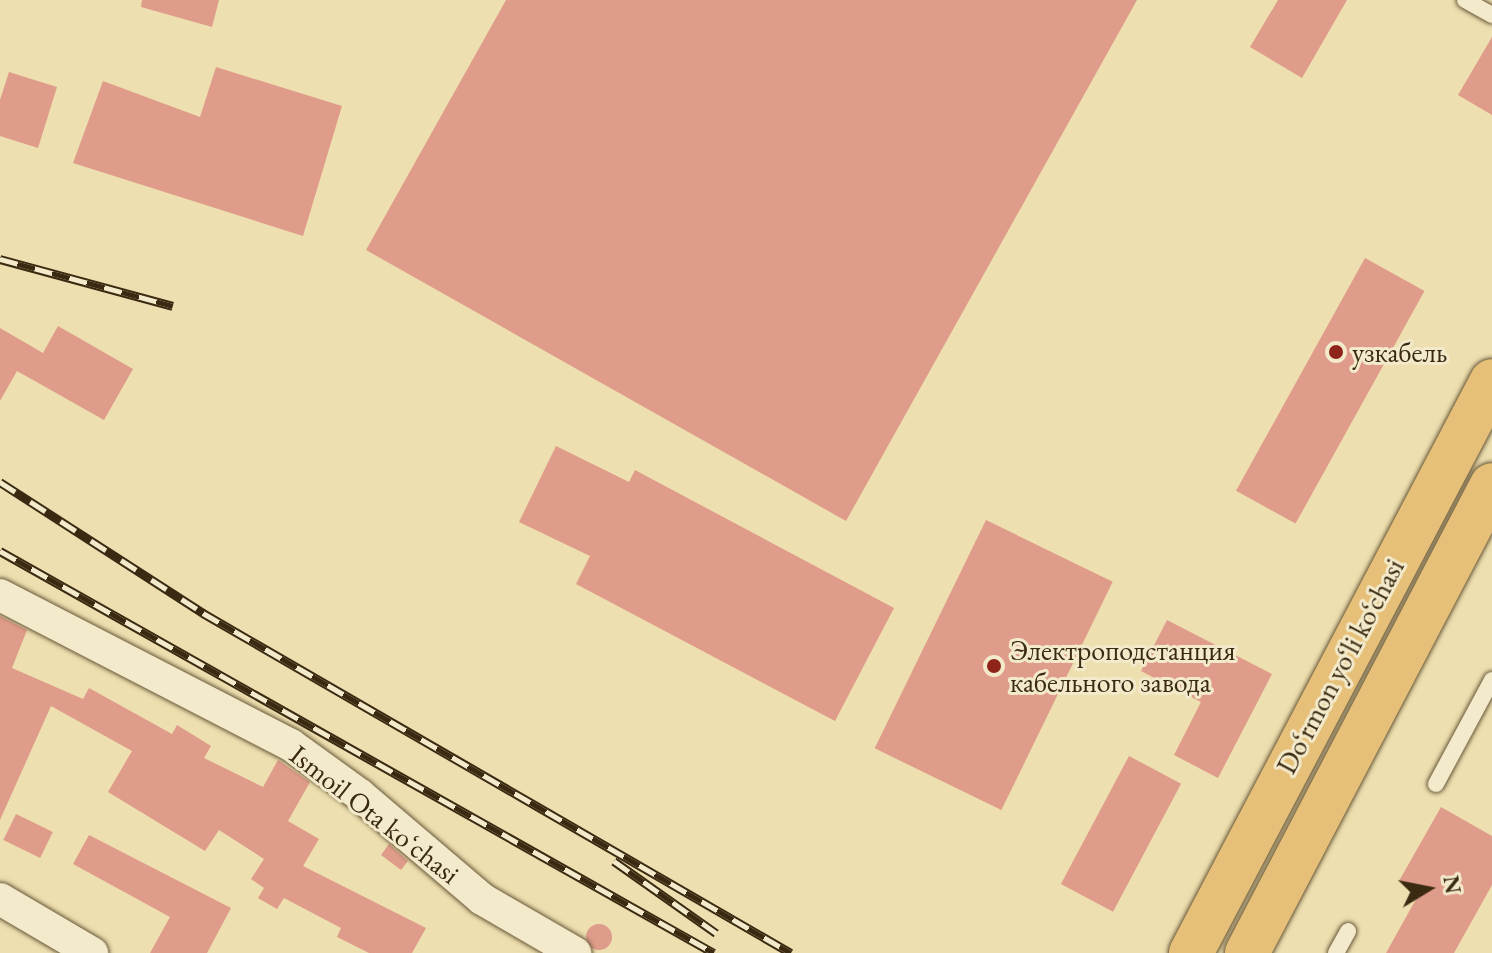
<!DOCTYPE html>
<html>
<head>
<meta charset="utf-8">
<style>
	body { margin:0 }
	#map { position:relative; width:1492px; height:953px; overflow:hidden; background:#eddfaf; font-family:"EB Garamond",serif }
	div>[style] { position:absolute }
	.building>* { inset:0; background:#e09c8a; transform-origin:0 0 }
	.round { border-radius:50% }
	.roads { filter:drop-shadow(0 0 2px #685739) drop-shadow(0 0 2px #685739) }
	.lane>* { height:16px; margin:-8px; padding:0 8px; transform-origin:8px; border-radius:8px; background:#f3eacb }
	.street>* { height:32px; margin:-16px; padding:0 16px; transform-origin:16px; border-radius:16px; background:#f3eacb }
	.primary>* { height:44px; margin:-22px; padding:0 22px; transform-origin:22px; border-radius:22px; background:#e6c078 }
	.rail>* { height:9px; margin-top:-4.5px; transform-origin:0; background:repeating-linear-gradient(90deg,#f3eacb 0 18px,#3b2a12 0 36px); box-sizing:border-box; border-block:2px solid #3b2a12 }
	.dots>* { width:22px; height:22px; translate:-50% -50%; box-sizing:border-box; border:4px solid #f3eacb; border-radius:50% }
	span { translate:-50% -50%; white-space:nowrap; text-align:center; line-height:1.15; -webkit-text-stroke:6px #f3eacb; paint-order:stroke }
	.poi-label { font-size:28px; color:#3b2a12 }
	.left { translate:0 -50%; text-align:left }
	.street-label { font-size:28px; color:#3b2a12 }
	.north { position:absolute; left:1388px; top:849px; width:80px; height:80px; -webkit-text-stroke:6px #f3eacb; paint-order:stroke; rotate:80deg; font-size:22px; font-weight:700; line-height:32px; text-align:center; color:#3b2a12 }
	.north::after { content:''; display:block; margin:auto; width:28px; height:36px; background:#3b2a12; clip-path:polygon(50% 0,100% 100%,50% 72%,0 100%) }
</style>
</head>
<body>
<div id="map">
	<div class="building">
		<i style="clip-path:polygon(142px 0,219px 0,212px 27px,141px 7px)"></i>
		<i style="clip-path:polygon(506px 0,1137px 0,846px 521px,366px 250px)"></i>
		<i style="clip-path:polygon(1278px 0,1347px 0,1302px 78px,1250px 47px)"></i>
		<i style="clip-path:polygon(1492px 37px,1492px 115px,1458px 95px)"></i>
		<i style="clip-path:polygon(216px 67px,342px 106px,303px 236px,73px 163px,103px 81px,200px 117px)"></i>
		<i style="clip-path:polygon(9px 72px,57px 87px,38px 148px,0 136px,0 100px)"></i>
		<i style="left:1365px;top:258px;width:68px;height:266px;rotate:29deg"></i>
		<i style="clip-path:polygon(58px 326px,133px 369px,104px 420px,17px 371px,0 401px,0 328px,43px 353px)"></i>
		<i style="clip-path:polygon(556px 446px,629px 482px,635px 470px,894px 608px,835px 721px,576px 584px,590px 556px,519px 522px)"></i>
		<i style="left:986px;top:520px;width:141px;height:254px;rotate:26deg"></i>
		<i style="clip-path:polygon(0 616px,27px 630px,12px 668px,83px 699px,89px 688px,172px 734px,177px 725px,211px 746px,204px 758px,263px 787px,278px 760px,310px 782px,288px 821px,319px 839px,303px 866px,426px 928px,412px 953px,369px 953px,337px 937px,341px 928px,284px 898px,277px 909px,258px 898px,264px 888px,251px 879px,264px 859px,219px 830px,205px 851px,108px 792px,132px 751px,51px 706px,0 820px)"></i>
		<i style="clip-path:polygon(1167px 620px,1272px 674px,1218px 778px,1174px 755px,1201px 702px,1141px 671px)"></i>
		<i style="left:1129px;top:756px;width:59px;height:145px;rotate:28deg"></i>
		<i style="clip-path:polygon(1441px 807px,1492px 836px,1492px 885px,1454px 953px,1386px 953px,1420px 892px,1399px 881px)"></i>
		<i style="left:16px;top:814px;width:41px;height:29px;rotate:26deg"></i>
		<i style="clip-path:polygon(89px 835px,231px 908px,207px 953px,150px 953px,170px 917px,73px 864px)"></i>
		<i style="clip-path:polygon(389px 844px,408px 861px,401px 870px,381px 855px)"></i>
		<i class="round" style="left:586px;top:924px;width:26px;height:26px"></i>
	</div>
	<div class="roads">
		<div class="lane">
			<i style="left:1465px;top:0;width:31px;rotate:29deg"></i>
			<i style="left:1436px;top:784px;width:118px;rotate:-61.7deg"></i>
			<i style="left:1336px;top:953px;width:25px;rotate:-61deg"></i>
		</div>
		<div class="street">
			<i style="left:0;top:595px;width:327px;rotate:27.3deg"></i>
			<i style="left:291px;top:745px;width:85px;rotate:35.9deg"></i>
			<i style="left:360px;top:795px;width:160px;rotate:40.4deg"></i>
			<i style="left:482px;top:899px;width:108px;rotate:30.1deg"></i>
			<i style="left:0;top:899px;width:107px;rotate:30.4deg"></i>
		</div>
		<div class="primary">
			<i style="left:1191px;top:953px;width:646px;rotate:-62.25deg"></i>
			<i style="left:1247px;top:953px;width:528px;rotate:-62.37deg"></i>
		</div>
	</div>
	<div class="rail">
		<i style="left:0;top:259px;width:179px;rotate:15.2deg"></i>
		<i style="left:0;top:482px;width:242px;rotate:32.8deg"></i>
		<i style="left:203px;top:613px;width:679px;rotate:30.04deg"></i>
		<i style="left:0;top:551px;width:819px;rotate:29.38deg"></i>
		<i style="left:614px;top:861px;width:125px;rotate:35.2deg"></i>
	</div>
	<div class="dots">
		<i style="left:1336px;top:352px;background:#8f2418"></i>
		<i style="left:994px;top:666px;background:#8f2418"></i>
	</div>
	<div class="poi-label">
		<span class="left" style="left:1352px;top:352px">узкабель</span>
		<span class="left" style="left:1010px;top:666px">Электроподстанция<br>кабельного завода</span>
	</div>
	<div class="street-label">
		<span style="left:1340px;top:666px;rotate:-62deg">Do‘rmon yo‘li ko‘chasi</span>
		<span style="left:375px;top:814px;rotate:38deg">Ismoil Ota koʻchasi</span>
	</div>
	<div class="north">N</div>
</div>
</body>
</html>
